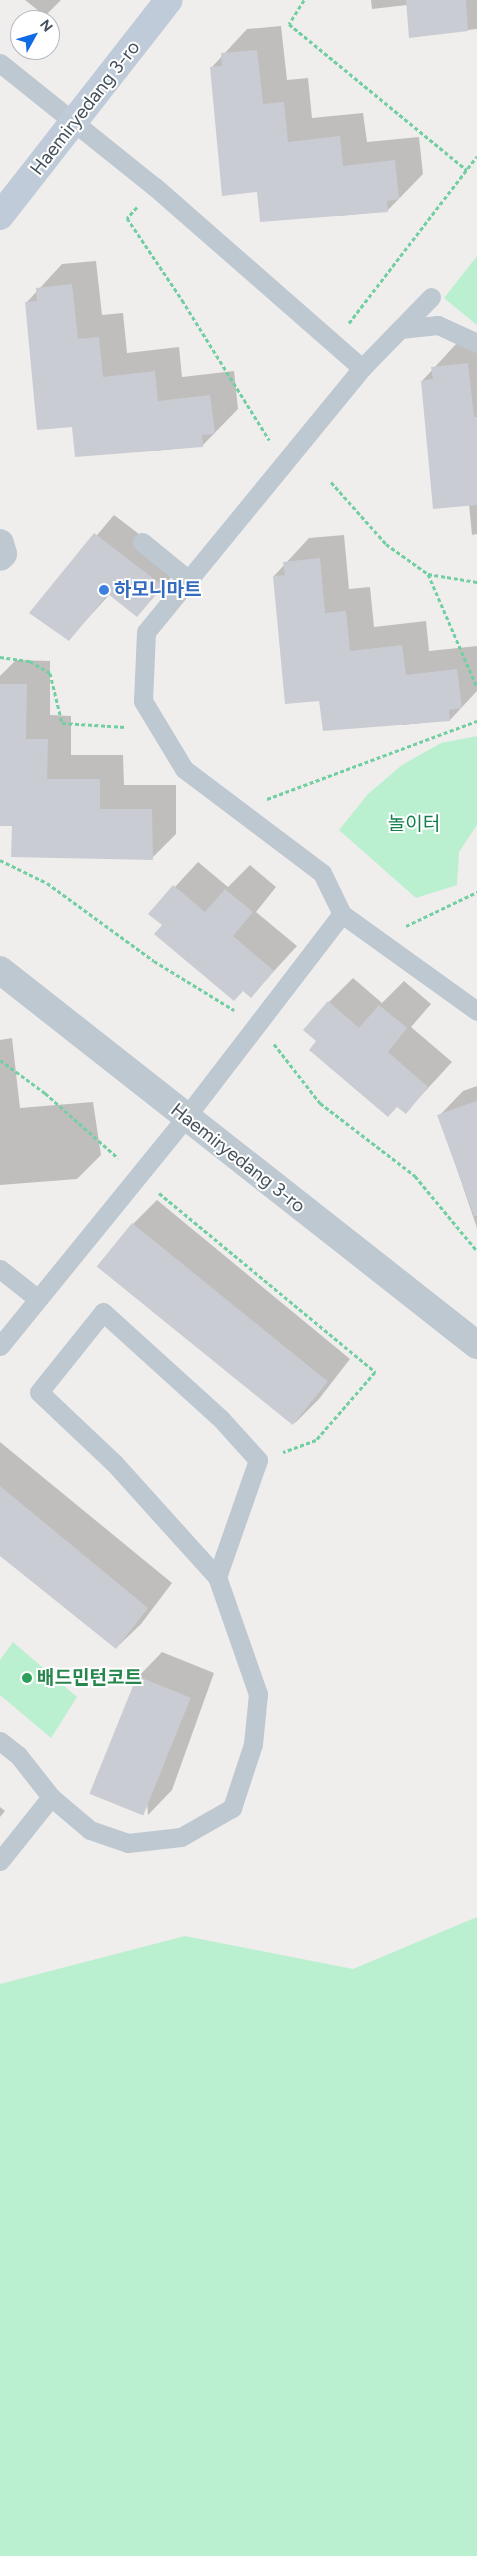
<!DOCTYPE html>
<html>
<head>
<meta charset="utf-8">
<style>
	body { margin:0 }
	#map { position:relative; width:477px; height:2556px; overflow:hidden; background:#f0eded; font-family:Figtree,"Noto Sans KR",sans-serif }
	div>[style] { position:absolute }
	.green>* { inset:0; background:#baf0d0 }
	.shadow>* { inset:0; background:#0003 }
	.building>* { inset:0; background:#caccd3; transform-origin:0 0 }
	.path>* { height:3px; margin-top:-1.5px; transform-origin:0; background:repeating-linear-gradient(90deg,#71cfa2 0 4px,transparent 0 6.5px) }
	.lane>* { height:19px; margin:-9.5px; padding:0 9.5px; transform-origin:9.5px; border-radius:9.5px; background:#bdc8d0 }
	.street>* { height:28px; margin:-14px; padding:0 14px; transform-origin:14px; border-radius:14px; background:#bdc8d0 }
	.secondary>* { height:28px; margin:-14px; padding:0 14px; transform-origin:14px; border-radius:14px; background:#bfcbd8 }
	.dots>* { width:14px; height:14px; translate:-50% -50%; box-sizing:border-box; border:2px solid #fff; border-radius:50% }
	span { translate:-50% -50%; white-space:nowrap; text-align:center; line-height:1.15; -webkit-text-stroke:4px #fff; paint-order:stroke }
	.street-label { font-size:19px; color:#45515c }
	.shop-label { font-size:19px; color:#366cbe; font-weight:700 }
	.left { translate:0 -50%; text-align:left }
	.park-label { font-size:19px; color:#13804b }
	.leisure-label { font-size:19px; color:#27864d; font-weight:700 }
	.north { position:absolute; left:10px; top:10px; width:50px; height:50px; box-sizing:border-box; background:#fff; border:1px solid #b5b9be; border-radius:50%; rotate:51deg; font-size:14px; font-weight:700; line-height:20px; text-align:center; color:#45515c }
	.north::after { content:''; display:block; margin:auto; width:18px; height:22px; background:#126be6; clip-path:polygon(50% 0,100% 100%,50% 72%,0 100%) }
</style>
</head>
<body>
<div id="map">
	<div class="green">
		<i style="clip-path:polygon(477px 256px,477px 325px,444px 298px)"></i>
		<i style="clip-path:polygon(477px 736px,477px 825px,459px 852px,457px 885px,416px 898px,339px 830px,368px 794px,402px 765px,441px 743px)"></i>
		<i style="clip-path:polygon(13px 1642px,77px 1697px,51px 1738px,0 1695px,0 1660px)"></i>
		<i style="clip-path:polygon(477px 1917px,477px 2556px,0 2556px,0 1984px,185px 1936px,353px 1969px)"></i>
	</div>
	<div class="shadow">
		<i style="clip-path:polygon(25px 0,61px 0,45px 16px)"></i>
		<i style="clip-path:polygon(371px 0,477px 0,477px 29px,410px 36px,407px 5px,372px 9px)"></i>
		<i style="clip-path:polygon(281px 26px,287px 80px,308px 78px,312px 118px,363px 113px,367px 142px,419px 137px,423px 174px,387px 211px,340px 216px,340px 213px,258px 190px,212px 67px,247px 29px)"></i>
		<i style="clip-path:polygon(96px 261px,102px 315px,123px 313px,127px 353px,179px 347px,182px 377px,234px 371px,238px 409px,202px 446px,155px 451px,155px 448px,73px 425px,27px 302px,62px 264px)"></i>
		<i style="clip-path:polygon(477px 341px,477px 534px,472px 535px,469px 504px,422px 381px,457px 343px)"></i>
		<i style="clip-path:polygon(114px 515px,181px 566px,137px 616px,110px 594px,69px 639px,31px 613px)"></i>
		<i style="clip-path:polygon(344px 535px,349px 589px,370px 587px,374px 627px,426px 621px,429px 651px,477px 646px,477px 691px,450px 720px,402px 725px,402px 722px,320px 699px,274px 576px,309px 538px)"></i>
		<i style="clip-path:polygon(16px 660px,50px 661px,50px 715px,71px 716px,71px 755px,123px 755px,124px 785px,176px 785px,176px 834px,152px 858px,13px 825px,0 825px,0 676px)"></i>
		<i style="clip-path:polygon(198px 862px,228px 887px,250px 865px,276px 887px,256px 912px,297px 946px,251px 996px,150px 914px)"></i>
		<i style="clip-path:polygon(353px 978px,382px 1003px,404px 981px,431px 1004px,411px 1027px,452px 1062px,406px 1112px,318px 1041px,329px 1002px)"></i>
		<i style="clip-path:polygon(12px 1038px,20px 1108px,93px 1102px,101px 1155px,77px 1179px,0 1185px,0 1040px)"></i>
		<i style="clip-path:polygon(477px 1086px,477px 1228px,439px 1116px,463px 1091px)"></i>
		<i style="clip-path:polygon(157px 1200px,350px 1359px,319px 1399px,295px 1423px,133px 1224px)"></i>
		<i style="clip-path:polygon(0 1442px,172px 1583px,141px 1624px,116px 1648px,0 1554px)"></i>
		<i style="clip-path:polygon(162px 1652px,214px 1673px,172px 1790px,148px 1815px,138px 1677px)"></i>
		<i style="clip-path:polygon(0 1807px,5px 1811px,0 1817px)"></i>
	</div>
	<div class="building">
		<i style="clip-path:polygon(406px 0,466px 0,468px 31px,409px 38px)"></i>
		<i style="clip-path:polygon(257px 50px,263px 104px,284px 102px,288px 142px,340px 136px,343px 166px,395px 160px,399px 199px,387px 201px,388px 212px,260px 222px,257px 192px,222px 196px,210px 67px,222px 66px,221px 53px)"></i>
		<i style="clip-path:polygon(72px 284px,78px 339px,99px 337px,103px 377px,155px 371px,158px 401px,210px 395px,215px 434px,202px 435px,203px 447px,75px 457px,72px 427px,37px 430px,25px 302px,37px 301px,36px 288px)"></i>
		<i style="clip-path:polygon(468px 363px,474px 417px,477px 417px,477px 505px,433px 509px,421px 381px,433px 379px,431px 367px)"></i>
		<i style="clip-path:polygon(94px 533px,163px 586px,137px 617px,108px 594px,69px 641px,29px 613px)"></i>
		<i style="clip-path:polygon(320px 558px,325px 613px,346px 611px,350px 651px,402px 645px,406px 675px,457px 669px,462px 708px,449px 710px,450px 721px,323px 731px,319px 701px,285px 704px,273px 576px,285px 575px,283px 562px)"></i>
		<i style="clip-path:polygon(0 684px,27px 684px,26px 739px,48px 739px,47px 779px,100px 779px,100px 809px,152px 809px,153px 860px,11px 857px,12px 826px,0 826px)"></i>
		<i style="clip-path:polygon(173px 885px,205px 912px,225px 889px,253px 912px,233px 936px,274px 971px,251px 998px,243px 991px,234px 1001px,154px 934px,162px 925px,148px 914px)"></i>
		<i style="clip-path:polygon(328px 1001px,359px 1028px,379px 1005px,407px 1028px,388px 1052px,428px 1087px,406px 1114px,397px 1107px,388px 1117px,309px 1050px,316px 1041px,303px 1030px)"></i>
		<i style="clip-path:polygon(477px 1101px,477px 1216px,474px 1216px,437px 1115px)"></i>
		<i style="left:132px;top:1223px;width:252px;height:56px;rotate:39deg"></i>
		<i style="clip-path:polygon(0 1486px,148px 1608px,116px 1649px,0 1556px)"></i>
		<i style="left:137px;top:1676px;width:58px;height:127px;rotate:22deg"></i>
	</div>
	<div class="path">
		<i style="left:304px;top:0;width:28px;rotate:122deg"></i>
		<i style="left:289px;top:24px;width:230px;rotate:39.4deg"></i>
		<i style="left:137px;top:207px;width:15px;rotate:132deg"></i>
		<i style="left:127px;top:218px;width:99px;rotate:56.1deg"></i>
		<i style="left:182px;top:300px;width:165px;rotate:58.1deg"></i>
		<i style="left:349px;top:323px;width:210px;rotate:-52.5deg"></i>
		<i style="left:331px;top:482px;width:83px;rotate:48.4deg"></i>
		<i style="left:386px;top:544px;width:52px;rotate:35.5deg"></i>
		<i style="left:428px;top:574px;width:50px;rotate:9.3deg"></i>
		<i style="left:428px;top:574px;width:123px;rotate:66.6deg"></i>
		<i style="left:0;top:657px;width:30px;rotate:8deg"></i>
		<i style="left:30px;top:661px;width:23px;rotate:31deg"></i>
		<i style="left:50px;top:673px;width:51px;rotate:76.5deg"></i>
		<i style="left:62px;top:723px;width:64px;rotate:3.6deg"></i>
		<i style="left:267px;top:799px;width:224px;rotate:-20.4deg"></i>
		<i style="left:0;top:860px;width:52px;rotate:26.1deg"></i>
		<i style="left:47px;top:883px;width:132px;rotate:36.1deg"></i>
		<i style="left:154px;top:961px;width:94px;rotate:31.5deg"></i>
		<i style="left:406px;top:926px;width:79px;rotate:-25.6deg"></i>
		<i style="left:274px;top:1044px;width:75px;rotate:52.1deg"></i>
		<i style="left:320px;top:1103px;width:120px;rotate:37.5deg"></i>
		<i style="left:415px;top:1176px;width:97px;rotate:50.4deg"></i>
		<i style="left:0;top:1060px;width:56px;rotate:36.3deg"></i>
		<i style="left:45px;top:1093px;width:98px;rotate:41.7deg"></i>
		<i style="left:159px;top:1193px;width:281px;rotate:39.6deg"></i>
		<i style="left:375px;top:1372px;width:90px;rotate:130.9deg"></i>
		<i style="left:316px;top:1440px;width:35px;rotate:160deg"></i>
	</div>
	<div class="lane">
		<i style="left:0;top:63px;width:198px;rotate:38.7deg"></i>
		<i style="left:155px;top:187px;width:275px;rotate:41.2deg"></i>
		<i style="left:362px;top:368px;width:341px;rotate:129.3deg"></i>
		<i style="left:146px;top:632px;width:69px;rotate:92.5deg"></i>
		<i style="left:143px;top:701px;width:79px;rotate:58.9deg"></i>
		<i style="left:184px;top:769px;width:173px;rotate:37deg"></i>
		<i style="left:322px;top:873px;width:46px;rotate:64deg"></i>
		<i style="left:342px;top:914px;width:166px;rotate:35.7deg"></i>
		<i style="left:400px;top:329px;width:38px;rotate:-6deg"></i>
		<i style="left:438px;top:325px;width:43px;rotate:24.8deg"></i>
		<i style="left:362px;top:368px;width:99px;rotate:-45.8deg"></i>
		<i style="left:142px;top:542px;width:60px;rotate:39deg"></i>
		<i style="left:0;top:1269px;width:48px;rotate:38.3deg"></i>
		<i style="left:0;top:1346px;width:295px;rotate:-50.9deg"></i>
		<i style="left:186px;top:1117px;width:256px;rotate:-52.5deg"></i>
		<i style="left:0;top:1741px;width:23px;rotate:38deg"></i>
		<i style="left:18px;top:1755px;width:53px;rotate:51.8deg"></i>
		<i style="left:51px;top:1797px;width:82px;rotate:128.6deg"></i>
		<i style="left:51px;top:1797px;width:51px;rotate:40.2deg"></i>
		<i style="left:90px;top:1830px;width:40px;rotate:18.9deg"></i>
		<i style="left:128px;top:1843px;width:53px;rotate:-6.5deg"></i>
		<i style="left:181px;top:1837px;width:59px;rotate:-29.6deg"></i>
		<i style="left:232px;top:1808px;width:67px;rotate:-71.8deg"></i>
		<i style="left:253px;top:1744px;width:50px;rotate:-84.3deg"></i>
		<i style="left:258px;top:1694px;width:124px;rotate:-109.3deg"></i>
		<i style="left:217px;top:1577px;width:154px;rotate:-132.1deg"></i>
		<i style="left:114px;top:1463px;width:103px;rotate:-136.6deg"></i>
		<i style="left:39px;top:1392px;width:102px;rotate:-51.3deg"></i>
		<i style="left:103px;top:1312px;width:159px;rotate:42.2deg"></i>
		<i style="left:221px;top:1419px;width:55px;rotate:47.9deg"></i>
		<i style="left:258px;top:1460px;width:124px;rotate:109.3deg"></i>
	</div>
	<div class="street">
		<i style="left:0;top:543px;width:11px;rotate:75deg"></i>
		<i style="left:3px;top:554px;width:4px;rotate:135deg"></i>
		<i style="left:0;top:970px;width:607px;rotate:38.17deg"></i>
	</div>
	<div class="secondary">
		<i style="left:0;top:216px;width:274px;rotate:-52deg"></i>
	</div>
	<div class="dots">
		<i style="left:104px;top:590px;background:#3f7fe0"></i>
		<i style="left:27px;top:1678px;background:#2e9e5b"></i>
	</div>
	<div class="street-label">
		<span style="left:85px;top:108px;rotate:-52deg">Haemiryedang 3-ro</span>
		<span style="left:238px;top:1158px;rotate:38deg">Haemiryedang 3-ro</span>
	</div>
	<div class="shop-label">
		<span class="left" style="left:114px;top:590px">하모니마트</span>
	</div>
	<div class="park-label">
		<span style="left:414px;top:824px">놀이터</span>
	</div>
	<div class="leisure-label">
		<span class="left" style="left:37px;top:1678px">배드민턴코트</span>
	</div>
	<div class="north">N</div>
</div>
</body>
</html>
